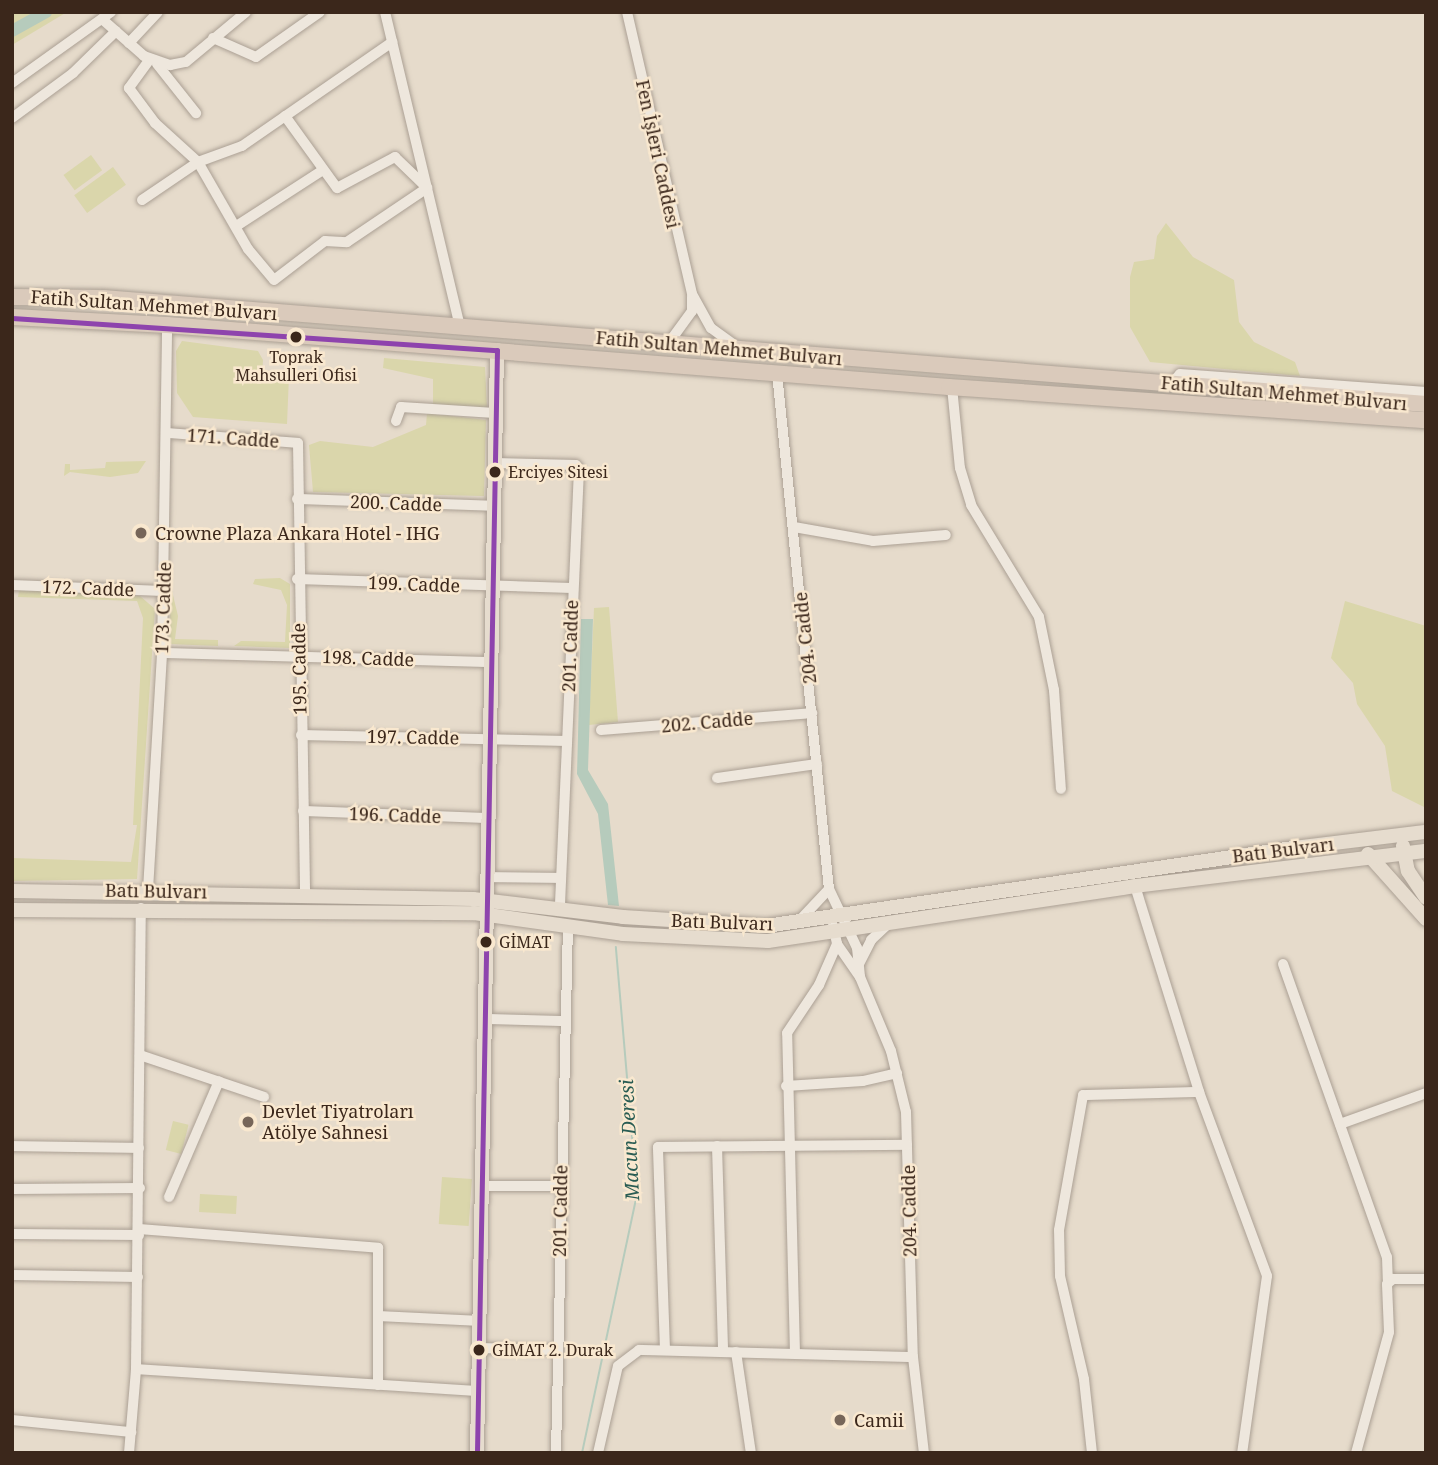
<!DOCTYPE html>
<html>
<head>
<meta charset="utf-8">
<style>
	body { margin:0 }
	#map { position:relative; width:1438px; height:1465px; overflow:hidden; background:#e6dbcb; font-family:"Noto Serif",serif }
	div>[style] { position:absolute }
	.green>* { inset:0; background:#dad6ab; transform-origin:0 0 }
	.water>* { inset:0; background:#b6cbbc }
	.stream>* { height:2px; margin:-1px; padding:0 1px; transform-origin:1px; border-radius:1px; background:#b6cbbc }
	.river>* { height:12px; margin:-6px; padding:0 6px; transform-origin:6px; border-radius:6px; background:#b6cbbc }
	.roads { filter:drop-shadow(0 0 2px #aba094) drop-shadow(0 0 2px #aba094) }
	.minor>* { height:10px; margin:-5px; padding:0 5px; transform-origin:5px; border-radius:5px; background:#eee7dd }
	.major>* { height:14px; margin:-7px; padding:0 7px; transform-origin:7px; border-radius:7px; background:#e6dcce }
	.highway>* { height:16px; margin:-8px; padding:0 8px; transform-origin:8px; border-radius:8px; background:#dacabb }
	.bus-1>* { height:5px; margin:-2.5px; padding:0 2.5px; transform-origin:2.5px; border-radius:2.5px; background:#8e44ad }
	.dots>* { width:19px; height:19px; translate:-50% -50%; box-sizing:border-box; border:4px solid #f9e8cf; border-radius:50% }
	span { translate:-50% -50%; white-space:nowrap; text-align:center; line-height:1.15; -webkit-text-stroke:5px #f9e8cf; paint-order:stroke }
	.bus-label { font-size:16px; color:#3b271b }
	.left { translate:0 -50%; text-align:left }
	.street-label { font-size:18px; color:#3b271b }
	.poi-label { font-size:18px; color:#3b271b }
	.water-label { font-size:19px; color:#295c53; font-style:italic }
	.frame { position:absolute; inset:0; border:14px solid #3b271b; pointer-events:none }
</style>
</head>
<body>
<div id="map">
	<div class="green">
		<i style="clip-path:polygon(12px 12px,67px 12px,12px 45px)"></i>
		<i style="left:91px;top:155px;width:19px;height:34px;rotate:54deg"></i>
		<i style="left:113px;top:167px;width:22px;height:48px;rotate:54deg"></i>
		<i style="clip-path:polygon(1166px 223px,1193px 257px,1234px 280px,1239px 322px,1254px 342px,1295px 362px,1300px 376px,1150px 362px,1130px 327px,1130px 277px,1134px 262px,1154px 259px,1157px 236px)"></i>
		<i style="clip-path:polygon(182px 341px,258px 351px,263px 360px,262px 376px,289px 376px,287px 424px,193px 417px,177px 393px,176px 351px)"></i>
		<i style="clip-path:polygon(384px 358px,485px 367px,487px 408px,433px 404px,433px 379px,383px 368px)"></i>
		<i style="clip-path:polygon(427px 413px,486px 420px,484px 496px,313px 492px,309px 445px,320px 441px,373px 447px,426px 425px)"></i>
		<i style="clip-path:polygon(146px 461px,138px 473px,110px 477px,70px 472px,64px 476px,65px 464px,70px 464px,70px 470px,105px 468px,106px 462px)"></i>
		<i style="clip-path:polygon(280px 578px,290px 584px,290px 648px,234px 646px,241px 641px,285px 642px,287px 605px,281px 590px,253px 584px,255px 579px)"></i>
		<i style="clip-path:polygon(171px 587px,178px 616px,175px 639px,218px 640px,218px 646px,169px 644px)"></i>
		<i style="clip-path:polygon(19px 590px,140px 596px,155px 609px,137px 879px,12px 881px,12px 858px,131px 862px,137px 825px,133px 825px,143px 618px,137px 601px,18px 597px)"></i>
		<i style="clip-path:polygon(1345px 601px,1426px 626px,1426px 808px,1392px 791px,1385px 746px,1357px 704px,1353px 683px,1331px 658px)"></i>
		<i style="clip-path:polygon(609px 607px,618px 722px,589px 725px,594px 608px)"></i>
		<i style="left:173px;top:1121px;width:16px;height:30px;rotate:14deg"></i>
		<i style="left:442px;top:1177px;width:30px;height:47px;rotate:4deg"></i>
		<i style="left:200px;top:1194px;width:37px;height:18px;rotate:3deg"></i>
	</div>
	<div class="water">
		<i style="clip-path:polygon(581px 619px,593px 619px,588px 770px,608px 804px,619px 906px,608px 905px,598px 814px,577px 774px)"></i>
	</div>
	<div class="stream">
		<i style="left:582px;top:1453px;width:265px;rotate:-78deg"></i>
		<i style="left:637px;top:1194px;width:248px;rotate:-94.9deg"></i>
	</div>
	<div class="river">
		<i style="left:12px;top:31px;width:39px;rotate:-29deg"></i>
	</div>
	<div class="roads">
		<div class="minor">
			<i style="left:385px;top:12px;width:324px;rotate:76.6deg"></i>
			<i style="left:627px;top:12px;width:289px;rotate:77deg"></i>
			<i style="left:692px;top:294px;width:39px;rotate:61deg"></i>
			<i style="left:711px;top:328px;width:36px;rotate:36deg"></i>
			<i style="left:102px;top:19px;width:56px;rotate:41.4deg"></i>
			<i style="left:144px;top:56px;width:28px;rotate:19deg"></i>
			<i style="left:170px;top:65px;width:16px;rotate:-11deg"></i>
			<i style="left:186px;top:62px;width:78px;rotate:-39.8deg"></i>
			<i style="left:213px;top:38px;width:47px;rotate:23.8deg"></i>
			<i style="left:256px;top:57px;width:78px;rotate:-35.1deg"></i>
			<i style="left:129px;top:43px;width:42px;rotate:-46.9deg"></i>
			<i style="left:150px;top:59px;width:36px;rotate:126deg"></i>
			<i style="left:129px;top:88px;width:44px;rotate:53.4deg"></i>
			<i style="left:155px;top:123px;width:58px;rotate:42.2deg"></i>
			<i style="left:198px;top:162px;width:100px;rotate:60.1deg"></i>
			<i style="left:248px;top:249px;width:40px;rotate:50deg"></i>
			<i style="left:274px;top:280px;width:64px;rotate:-37.4deg"></i>
			<i style="left:325px;top:241px;width:22px;rotate:3deg"></i>
			<i style="left:347px;top:242px;width:97px;rotate:-34deg"></i>
			<i style="left:157px;top:64px;width:63px;rotate:51.5deg"></i>
			<i style="left:12px;top:83px;width:122px;rotate:-35.6deg"></i>
			<i style="left:285px;top:116px;width:89px;rotate:54.2deg"></i>
			<i style="left:337px;top:188px;width:66px;rotate:-28.1deg"></i>
			<i style="left:395px;top:157px;width:42px;rotate:44deg"></i>
			<i style="left:12px;top:118px;width:76px;rotate:-36.4deg"></i>
			<i style="left:73px;top:73px;width:60px;rotate:-44.3deg"></i>
			<i style="left:142px;top:200px;width:68px;rotate:-34.2deg"></i>
			<i style="left:198px;top:162px;width:47px;rotate:-20deg"></i>
			<i style="left:242px;top:146px;width:183px;rotate:-34.7deg"></i>
			<i style="left:238px;top:225px;width:101px;rotate:-32.9deg"></i>
			<i style="left:668px;top:344px;width:41px;rotate:-54deg"></i>
			<i style="left:692px;top:311px;width:14px;rotate:-90deg"></i>
			<i style="left:777px;top:373px;width:519px;rotate:84.25deg"></i>
			<i style="left:829px;top:889px;width:65px;rotate:64.6deg"></i>
			<i style="left:857px;top:948px;width:29px;rotate:84deg"></i>
			<i style="left:1171px;top:384px;width:13px;rotate:-48deg"></i>
			<i style="left:1180px;top:374px;width:247px;rotate:4.2deg"></i>
			<i style="left:952px;top:387px;width:81px;rotate:84.4deg"></i>
			<i style="left:960px;top:468px;width:39px;rotate:73deg"></i>
			<i style="left:971px;top:505px;width:131px;rotate:58.7deg"></i>
			<i style="left:1039px;top:617px;width:75px;rotate:78.4deg"></i>
			<i style="left:1054px;top:690px;width:99px;rotate:86deg"></i>
			<i style="left:396px;top:421px;width:15px;rotate:-70deg"></i>
			<i style="left:401px;top:407px;width:94px;rotate:3.7deg"></i>
			<i style="left:168px;top:433px;width:130px;rotate:4.4deg"></i>
			<i style="left:298px;top:443px;width:451px;rotate:89.1deg"></i>
			<i style="left:495px;top:463px;width:81px;rotate:1.4deg"></i>
			<i style="left:576px;top:465px;width:5px;rotate:53deg"></i>
			<i style="left:579px;top:469px;width:441px;rotate:92.5deg"></i>
			<i style="left:297px;top:499px;width:197px;rotate:2deg"></i>
			<i style="left:794px;top:527px;width:80px;rotate:10deg"></i>
			<i style="left:873px;top:541px;width:73px;rotate:-4.7deg"></i>
			<i style="left:297px;top:579px;width:275px;rotate:1.9deg"></i>
			<i style="left:12px;top:585px;width:151px;rotate:2.3deg"></i>
			<i style="left:162px;top:653px;width:328px;rotate:1.6deg"></i>
			<i style="left:601px;top:730px;width:212px;rotate:-4.6deg"></i>
			<i style="left:301px;top:735px;width:266px;rotate:1.3deg"></i>
			<i style="left:717px;top:778px;width:101px;rotate:-8deg"></i>
			<i style="left:303px;top:811px;width:184px;rotate:2.2deg"></i>
			<i style="left:486px;top:877px;width:75px;rotate:0.8deg"></i>
			<i style="left:1135px;top:886px;width:216px;rotate:72.7deg"></i>
			<i style="left:1199px;top:1092px;width:196px;rotate:69.7deg"></i>
			<i style="left:1267px;top:1276px;width:179px;rotate:98deg"></i>
			<i style="left:148px;top:890px;width:237px;rotate:-86.6deg"></i>
			<i style="left:162px;top:653px;width:328px;rotate:-89.1deg"></i>
			<i style="left:800px;top:920px;width:42px;rotate:-46.9deg"></i>
			<i style="left:833px;top:926px;width:18px;rotate:77deg"></i>
			<i style="left:837px;top:944px;width:40px;rotate:55.1deg"></i>
			<i style="left:860px;top:977px;width:80px;rotate:67.3deg"></i>
			<i style="left:891px;top:1051px;width:63px;rotate:76.2deg"></i>
			<i style="left:906px;top:1112px;width:245px;rotate:88.4deg"></i>
			<i style="left:913px;top:1357px;width:97px;rotate:83.5deg"></i>
			<i style="left:859px;top:964px;width:27px;rotate:-63deg"></i>
			<i style="left:871px;top:940px;width:25px;rotate:-43deg"></i>
			<i style="left:1283px;top:964px;width:311px;rotate:70.5deg"></i>
			<i style="left:1387px;top:1257px;width:23px;rotate:88deg"></i>
			<i style="left:485px;top:1019px;width:79px;rotate:1.5deg"></i>
			<i style="left:140px;top:1055px;width:131px;rotate:18.7deg"></i>
			<i style="left:786px;top:1086px;width:77px;rotate:-3.7deg"></i>
			<i style="left:863px;top:1081px;width:35px;rotate:-13deg"></i>
			<i style="left:1340px;top:1124px;width:91px;rotate:-19.8deg"></i>
			<i style="left:12px;top:1146px;width:127px;rotate:0.9deg"></i>
			<i style="left:717px;top:1146px;width:206px;rotate:88.3deg"></i>
			<i style="left:485px;top:1186px;width:76px"></i>
			<i style="left:12px;top:1189px;width:128px;rotate:-0.4deg"></i>
			<i style="left:169px;top:1197px;width:126px;rotate:-66.7deg"></i>
			<i style="left:139px;top:1229px;width:240px;rotate:4.5deg"></i>
			<i style="left:378px;top:1248px;width:137px;rotate:90deg"></i>
			<i style="left:12px;top:1234px;width:127px;rotate:0.5deg"></i>
			<i style="left:12px;top:1275px;width:126px;rotate:0.9deg"></i>
			<i style="left:378px;top:1316px;width:103px;rotate:2.8deg"></i>
			<i style="left:480px;top:1348px;width:77px;rotate:1.5deg"></i>
			<i style="left:665px;top:1350px;width:203px;rotate:-92deg"></i>
			<i style="left:658px;top:1147px;width:249px;rotate:-0.5deg"></i>
			<i style="left:736px;top:1352px;width:102px;rotate:81.6deg"></i>
			<i style="left:795px;top:1354px;width:321px;rotate:-91.4deg"></i>
			<i style="left:787px;top:1033px;width:58px;rotate:-56.3deg"></i>
			<i style="left:819px;top:985px;width:45px;rotate:-66.3deg"></i>
			<i style="left:136px;top:1369px;width:344px;rotate:3.7deg"></i>
			<i style="left:12px;top:1420px;width:120px;rotate:5.8deg"></i>
			<i style="left:129px;top:1453px;width:84px;rotate:-85.2deg"></i>
			<i style="left:136px;top:1369px;width:461px;rotate:-89.4deg"></i>
			<i style="left:556px;top:1453px;width:527px;rotate:-88.7deg"></i>
			<i style="left:598px;top:1453px;width:89px;rotate:-77.1deg"></i>
			<i style="left:618px;top:1366px;width:26px;rotate:-37deg"></i>
			<i style="left:639px;top:1350px;width:274px;rotate:1.5deg"></i>
			<i style="left:1092px;top:1453px;width:74px;rotate:-96.2deg"></i>
			<i style="left:1084px;top:1379px;width:106px;rotate:-103.1deg"></i>
			<i style="left:1060px;top:1276px;width:46px;rotate:-91.2deg"></i>
			<i style="left:1059px;top:1230px;width:137px;rotate:-79.9deg"></i>
			<i style="left:1083px;top:1095px;width:116px;rotate:-1.5deg"></i>
			<i style="left:1356px;top:1453px;width:125px;rotate:-74.7deg"></i>
			<i style="left:1389px;top:1332px;width:48px;rotate:-92.4deg"></i>
			<i style="left:1387px;top:1284px;width:8px;rotate:-40deg"></i>
			<i style="left:1393px;top:1279px;width:33px"></i>
		</div>
		<div class="major">
			<i style="left:1403px;top:846px;width:25px;rotate:79deg"></i>
			<i style="left:1408px;top:871px;width:32px;rotate:56deg"></i>
			<i style="left:1368px;top:854px;width:87px;rotate:48.3deg"></i>
			<i style="left:12px;top:891px;width:461px;rotate:1deg"></i>
			<i style="left:473px;top:899px;width:151px;rotate:6.8deg"></i>
			<i style="left:623px;top:917px;width:143px;rotate:3.6deg"></i>
			<i style="left:766px;top:926px;width:533px;rotate:-8.42deg"></i>
			<i style="left:1293px;top:848px;width:134px;rotate:-6.9deg"></i>
			<i style="left:12px;top:910px;width:462px;rotate:0.4deg"></i>
			<i style="left:474px;top:913px;width:150px;rotate:8deg"></i>
			<i style="left:623px;top:934px;width:145px;rotate:2.8deg"></i>
			<i style="left:768px;top:941px;width:371px;rotate:-8.5deg"></i>
			<i style="left:1135px;top:886px;width:293px;rotate:-6.9deg"></i>
			<i style="left:477px;top:1453px;width:1103px;rotate:-88.96deg"></i>
		</div>
		<div class="highway">
			<i style="left:12px;top:297px;width:91px;rotate:0.6deg"></i>
			<i style="left:103px;top:298px;width:1327px;rotate:4.58deg"></i>
			<i style="left:12px;top:317px;width:155px;rotate:3deg"></i>
			<i style="left:167px;top:325px;width:784px;rotate:4.53deg"></i>
			<i style="left:949px;top:387px;width:478px;rotate:4deg"></i>
		</div>
	</div>
	<div class="bus-1">
		<i style="left:12px;top:318px;width:486px;rotate:3.8deg"></i>
		<i style="left:497px;top:350px;width:1103px;rotate:91.04deg"></i>
	</div>
	<div class="dots">
		<i style="left:296px;top:337px;background:#3b271b"></i>
		<i style="left:495px;top:472px;background:#3b271b"></i>
		<i style="left:141px;top:533px;background:#776659"></i>
		<i style="left:486px;top:942px;background:#3b271b"></i>
		<i style="left:248px;top:1122px;background:#776659"></i>
		<i style="left:479px;top:1350px;background:#3b271b"></i>
		<i style="left:840px;top:1420px;background:#776659"></i>
	</div>
	<div class="bus-label">
		<span style="left:296px;top:366px">Toprak<br>Mahsulleri Ofisi</span>
		<span class="left" style="left:508px;top:472px">Erciyes Sitesi</span>
		<span class="left" style="left:499px;top:942px">GİMAT</span>
		<span class="left" style="left:492px;top:1350px">GİMAT 2. Durak</span>
	</div>
	<div class="street-label">
		<span style="left:658px;top:154px;rotate:78deg">Fen İşleri Caddesi</span>
		<span style="left:154px;top:305px;rotate:4deg">Fatih Sultan Mehmet Bulvarı</span>
		<span style="left:719px;top:348px;rotate:5deg">Fatih Sultan Mehmet Bulvarı</span>
		<span style="left:1284px;top:393px;rotate:5deg">Fatih Sultan Mehmet Bulvarı</span>
		<span style="left:233px;top:438px;rotate:4deg">171. Cadde</span>
		<span style="left:396px;top:503px;rotate:2deg">200. Cadde</span>
		<span style="left:414px;top:584px;rotate:2deg">199. Cadde</span>
		<span style="left:88px;top:588px;rotate:2deg">172. Cadde</span>
		<span style="left:163px;top:608px;rotate:-88deg">173. Cadde</span>
		<span style="left:805px;top:638px;rotate:-96deg">204. Cadde</span>
		<span style="left:570px;top:646px;rotate:-88deg">201. Cadde</span>
		<span style="left:368px;top:658px;rotate:2deg">198. Cadde</span>
		<span style="left:299px;top:669px;rotate:-91deg">195. Cadde</span>
		<span style="left:707px;top:722px;rotate:-5deg">202. Cadde</span>
		<span style="left:413px;top:737px;rotate:1deg">197. Cadde</span>
		<span style="left:395px;top:815px;rotate:2deg">196. Cadde</span>
		<span style="left:1283px;top:850px;rotate:-7deg">Batı Bulvarı</span>
		<span style="left:156px;top:891px;rotate:1deg">Batı Bulvarı</span>
		<span style="left:722px;top:922px;rotate:2deg">Batı Bulvarı</span>
		<span style="left:560px;top:1211px;rotate:-89deg">201. Cadde</span>
		<span style="left:909px;top:1211px;rotate:-91deg">204. Cadde</span>
	</div>
	<div class="poi-label">
		<span class="left" style="left:155px;top:533px">Crowne Plaza Ankara Hotel - IHG</span>
		<span class="left" style="left:262px;top:1122px">Devlet Tiyatroları<br>Atölye Sahnesi</span>
		<span class="left" style="left:854px;top:1420px">Camii</span>
	</div>
	<div class="water-label">
		<span style="left:630px;top:1140px;rotate:-93deg">Macun Deresi</span>
	</div>
	<div class="frame"></div>
</div>
</body>
</html>
